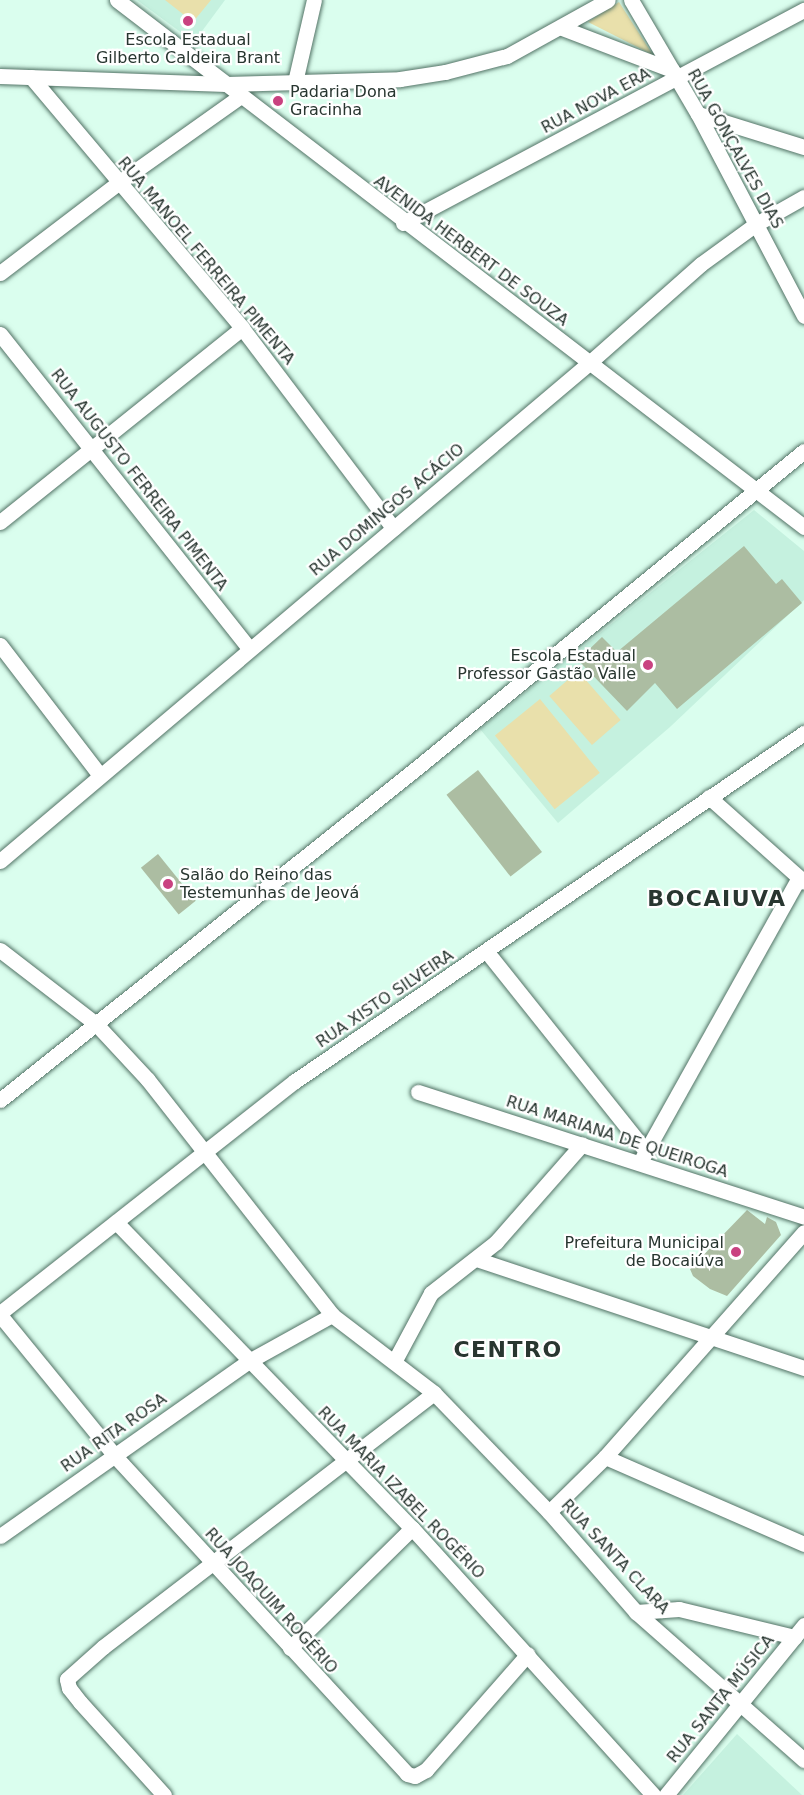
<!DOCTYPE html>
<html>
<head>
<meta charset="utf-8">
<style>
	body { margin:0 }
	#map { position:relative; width:804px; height:1795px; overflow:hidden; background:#dafeee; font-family:"DejaVu Sans",sans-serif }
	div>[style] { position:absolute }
	.built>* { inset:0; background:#c5f1df }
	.green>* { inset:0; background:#e9e0ab; transform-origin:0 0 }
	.building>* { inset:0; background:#acbda2; transform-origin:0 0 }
	.roads { filter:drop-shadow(0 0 2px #527265) drop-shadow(0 0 2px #527265) }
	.minor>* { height:15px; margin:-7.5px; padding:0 7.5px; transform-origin:7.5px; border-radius:7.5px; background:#fff }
	.dots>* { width:16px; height:16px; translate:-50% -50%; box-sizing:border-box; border:3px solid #fff; border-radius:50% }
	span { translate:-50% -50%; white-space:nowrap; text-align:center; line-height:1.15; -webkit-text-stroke:4.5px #fff; paint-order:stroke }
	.poi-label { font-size:16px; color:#283630 }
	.left { translate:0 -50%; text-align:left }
	.right { translate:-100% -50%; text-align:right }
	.street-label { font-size:16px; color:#283630 }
	.district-label { font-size:22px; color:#283630; font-weight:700; letter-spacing:1.5px }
</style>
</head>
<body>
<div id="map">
	<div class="built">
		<i style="clip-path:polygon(137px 0,225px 0,194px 42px)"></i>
		<i style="clip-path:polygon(754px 510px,804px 551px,804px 600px,670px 727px,558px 823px,480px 729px)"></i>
		<i style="clip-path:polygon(737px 1734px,802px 1795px,683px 1795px)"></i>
	</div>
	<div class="green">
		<i style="clip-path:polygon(165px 0,211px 0,193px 22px)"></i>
		<i style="clip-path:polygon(619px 2px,653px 55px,588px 22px)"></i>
		<i style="left:578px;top:671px;width:65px;height:38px;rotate:49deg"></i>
		<i style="left:540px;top:699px;width:95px;height:58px;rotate:51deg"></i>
	</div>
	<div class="building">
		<i style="clip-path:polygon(744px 546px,776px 584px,782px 579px,802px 603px,677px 709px,655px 683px,627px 711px,578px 660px,602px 637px,617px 652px)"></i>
		<i style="left:478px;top:770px;width:104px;height:40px;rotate:52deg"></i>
		<i style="left:158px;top:854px;width:60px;height:22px;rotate:51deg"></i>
		<i style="clip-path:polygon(747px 1210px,765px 1224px,767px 1217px,776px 1222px,781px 1235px,727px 1296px,710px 1289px,693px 1276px,690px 1269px)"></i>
	</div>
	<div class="roads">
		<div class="minor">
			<i style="left:117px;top:0;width:866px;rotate:37.49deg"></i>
			<i style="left:631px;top:0;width:132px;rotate:59.6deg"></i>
			<i style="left:698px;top:114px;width:228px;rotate:62.3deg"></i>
			<i style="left:562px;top:28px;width:118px;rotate:20.9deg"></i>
			<i style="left:0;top:76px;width:226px;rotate:2deg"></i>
			<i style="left:226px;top:84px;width:174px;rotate:-1.6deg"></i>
			<i style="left:400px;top:79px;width:46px;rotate:-8.8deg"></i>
			<i style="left:445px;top:72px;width:64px;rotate:-14.5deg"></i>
			<i style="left:507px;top:56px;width:115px;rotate:-29deg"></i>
			<i style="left:31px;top:77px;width:328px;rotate:49.9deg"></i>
			<i style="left:242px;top:328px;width:251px;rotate:52.9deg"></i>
			<i style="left:295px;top:82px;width:84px;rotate:-77deg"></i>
			<i style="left:698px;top:114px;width:111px;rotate:17.3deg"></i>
			<i style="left:403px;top:223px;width:454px;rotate:-28deg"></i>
			<i style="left:0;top:273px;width:148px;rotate:-37.3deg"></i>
			<i style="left:118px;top:183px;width:151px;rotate:-35.3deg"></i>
			<i style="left:0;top:334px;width:402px;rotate:51.6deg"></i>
			<i style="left:0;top:522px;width:310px;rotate:-38.7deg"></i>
			<i style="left:0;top:645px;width:163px;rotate:52.5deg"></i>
			<i style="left:709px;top:797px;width:127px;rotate:41.8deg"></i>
			<i style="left:0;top:861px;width:771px;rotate:-40.21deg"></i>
			<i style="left:589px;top:363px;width:149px;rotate:-41.5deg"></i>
			<i style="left:701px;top:264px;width:68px;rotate:-36deg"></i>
			<i style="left:756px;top:224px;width:55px;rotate:-29.4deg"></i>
			<i style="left:0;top:950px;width:121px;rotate:37.6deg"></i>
			<i style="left:96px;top:1024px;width:76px;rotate:47.1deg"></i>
			<i style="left:148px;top:1080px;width:298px;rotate:51.9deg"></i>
			<i style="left:332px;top:1315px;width:128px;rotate:37.4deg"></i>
			<i style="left:434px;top:1393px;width:165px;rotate:46deg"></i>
			<i style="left:549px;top:1512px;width:133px;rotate:49deg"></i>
			<i style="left:636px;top:1612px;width:224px;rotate:41.4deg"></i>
			<i style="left:487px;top:952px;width:253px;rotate:51.4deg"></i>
			<i style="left:418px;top:1092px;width:406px;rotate:17.9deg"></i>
			<i style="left:0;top:1100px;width:528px;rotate:-38.54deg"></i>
			<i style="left:413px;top:771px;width:505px;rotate:-39.3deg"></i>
			<i style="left:640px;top:1162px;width:325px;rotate:-60.8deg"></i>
			<i style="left:116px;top:1222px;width:426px;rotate:46deg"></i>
			<i style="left:412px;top:1528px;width:360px;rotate:47.9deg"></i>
			<i style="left:476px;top:1259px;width:346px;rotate:18.4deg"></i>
			<i style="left:0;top:1313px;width:375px;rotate:-38.2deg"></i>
			<i style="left:295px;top:1081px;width:617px;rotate:-34.36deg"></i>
			<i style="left:0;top:1315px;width:181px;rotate:50.8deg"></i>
			<i style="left:114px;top:1455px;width:433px;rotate:47.4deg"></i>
			<i style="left:407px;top:1774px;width:8px;rotate:14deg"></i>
			<i style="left:415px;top:1776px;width:13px;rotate:-29deg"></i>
			<i style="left:426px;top:1770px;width:154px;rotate:-48.7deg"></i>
			<i style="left:394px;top:1362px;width:78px;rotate:-61.8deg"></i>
			<i style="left:431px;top:1293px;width:83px;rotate:-38.1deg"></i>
			<i style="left:496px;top:1242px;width:130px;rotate:-48.7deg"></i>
			<i style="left:605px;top:1457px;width:217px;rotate:23.6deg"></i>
			<i style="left:549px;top:1512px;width:78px;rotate:-44.5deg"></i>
			<i style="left:605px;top:1457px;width:300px;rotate:-48.5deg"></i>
			<i style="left:0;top:1536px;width:304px;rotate:-35.1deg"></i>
			<i style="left:249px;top:1361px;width:95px;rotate:-29deg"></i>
			<i style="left:636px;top:1612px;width:43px;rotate:-4deg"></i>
			<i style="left:679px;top:1609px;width:119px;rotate:13.6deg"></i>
			<i style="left:290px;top:1648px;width:171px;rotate:-44.5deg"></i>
			<i style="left:164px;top:1795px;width:125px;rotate:-132.1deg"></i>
			<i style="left:80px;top:1702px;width:18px;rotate:-128deg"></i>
			<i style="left:69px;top:1688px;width:9px;rotate:-103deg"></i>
			<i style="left:67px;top:1679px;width:48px;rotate:-41.6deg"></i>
			<i style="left:103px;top:1647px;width:417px;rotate:-37.5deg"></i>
			<i style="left:666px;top:1795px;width:219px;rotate:-50.9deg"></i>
		</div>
	</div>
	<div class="dots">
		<i style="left:188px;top:21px;background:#c94280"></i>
		<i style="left:278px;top:101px;background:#c94280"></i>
		<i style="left:648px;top:665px;background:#c94280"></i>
		<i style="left:168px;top:884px;background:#c94280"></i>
		<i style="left:736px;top:1252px;background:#c94280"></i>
	</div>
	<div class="poi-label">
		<span style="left:188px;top:49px">Escola Estadual<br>Gilberto Caldeira Brant</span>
		<span class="left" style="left:290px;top:101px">Padaria Dona<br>Gracinha</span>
		<span class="right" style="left:636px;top:665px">Escola Estadual<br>Professor Gastão Valle</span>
		<span class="left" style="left:180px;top:884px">Salão do Reino das<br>Testemunhas de Jeová</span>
		<span class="right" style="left:724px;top:1252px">Prefeitura Municipal<br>de Bocaiúva</span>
	</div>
	<div class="street-label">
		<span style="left:596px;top:101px;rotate:-28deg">RUA NOVA ERA</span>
		<span style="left:735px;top:149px;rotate:61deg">RUA GONÇALVES DIAS</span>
		<span style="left:471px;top:251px;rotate:37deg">AVENIDA HERBERT DE SOUZA</span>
		<span style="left:206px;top:261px;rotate:50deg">RUA MANOEL FERREIRA PIMENTA</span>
		<span style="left:139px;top:480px;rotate:52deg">RUA AUGUSTO FERREIRA PIMENTA</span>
		<span style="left:387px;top:510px;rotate:-40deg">RUA DOMINGOS ACÁCIO</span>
		<span style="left:385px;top:999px;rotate:-34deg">RUA XISTO SILVEIRA</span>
		<span style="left:617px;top:1137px;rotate:18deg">RUA MARIANA DE QUEIROGA</span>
		<span style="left:114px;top:1433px;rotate:-35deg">RUA RITA ROSA</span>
		<span style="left:401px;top:1493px;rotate:46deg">RUA MARIA IZABEL ROGÉRIO</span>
		<span style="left:615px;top:1557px;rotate:47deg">RUA SANTA CLARA</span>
		<span style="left:271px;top:1601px;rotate:48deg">RUA JOAQUIM ROGÉRIO</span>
		<span style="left:721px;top:1699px;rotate:-51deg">RUA SANTA MÚSICA</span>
	</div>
	<div class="district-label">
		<span style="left:717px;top:899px">BOCAIUVA</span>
		<span style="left:508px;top:1350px">CENTRO</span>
	</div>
</div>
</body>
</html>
